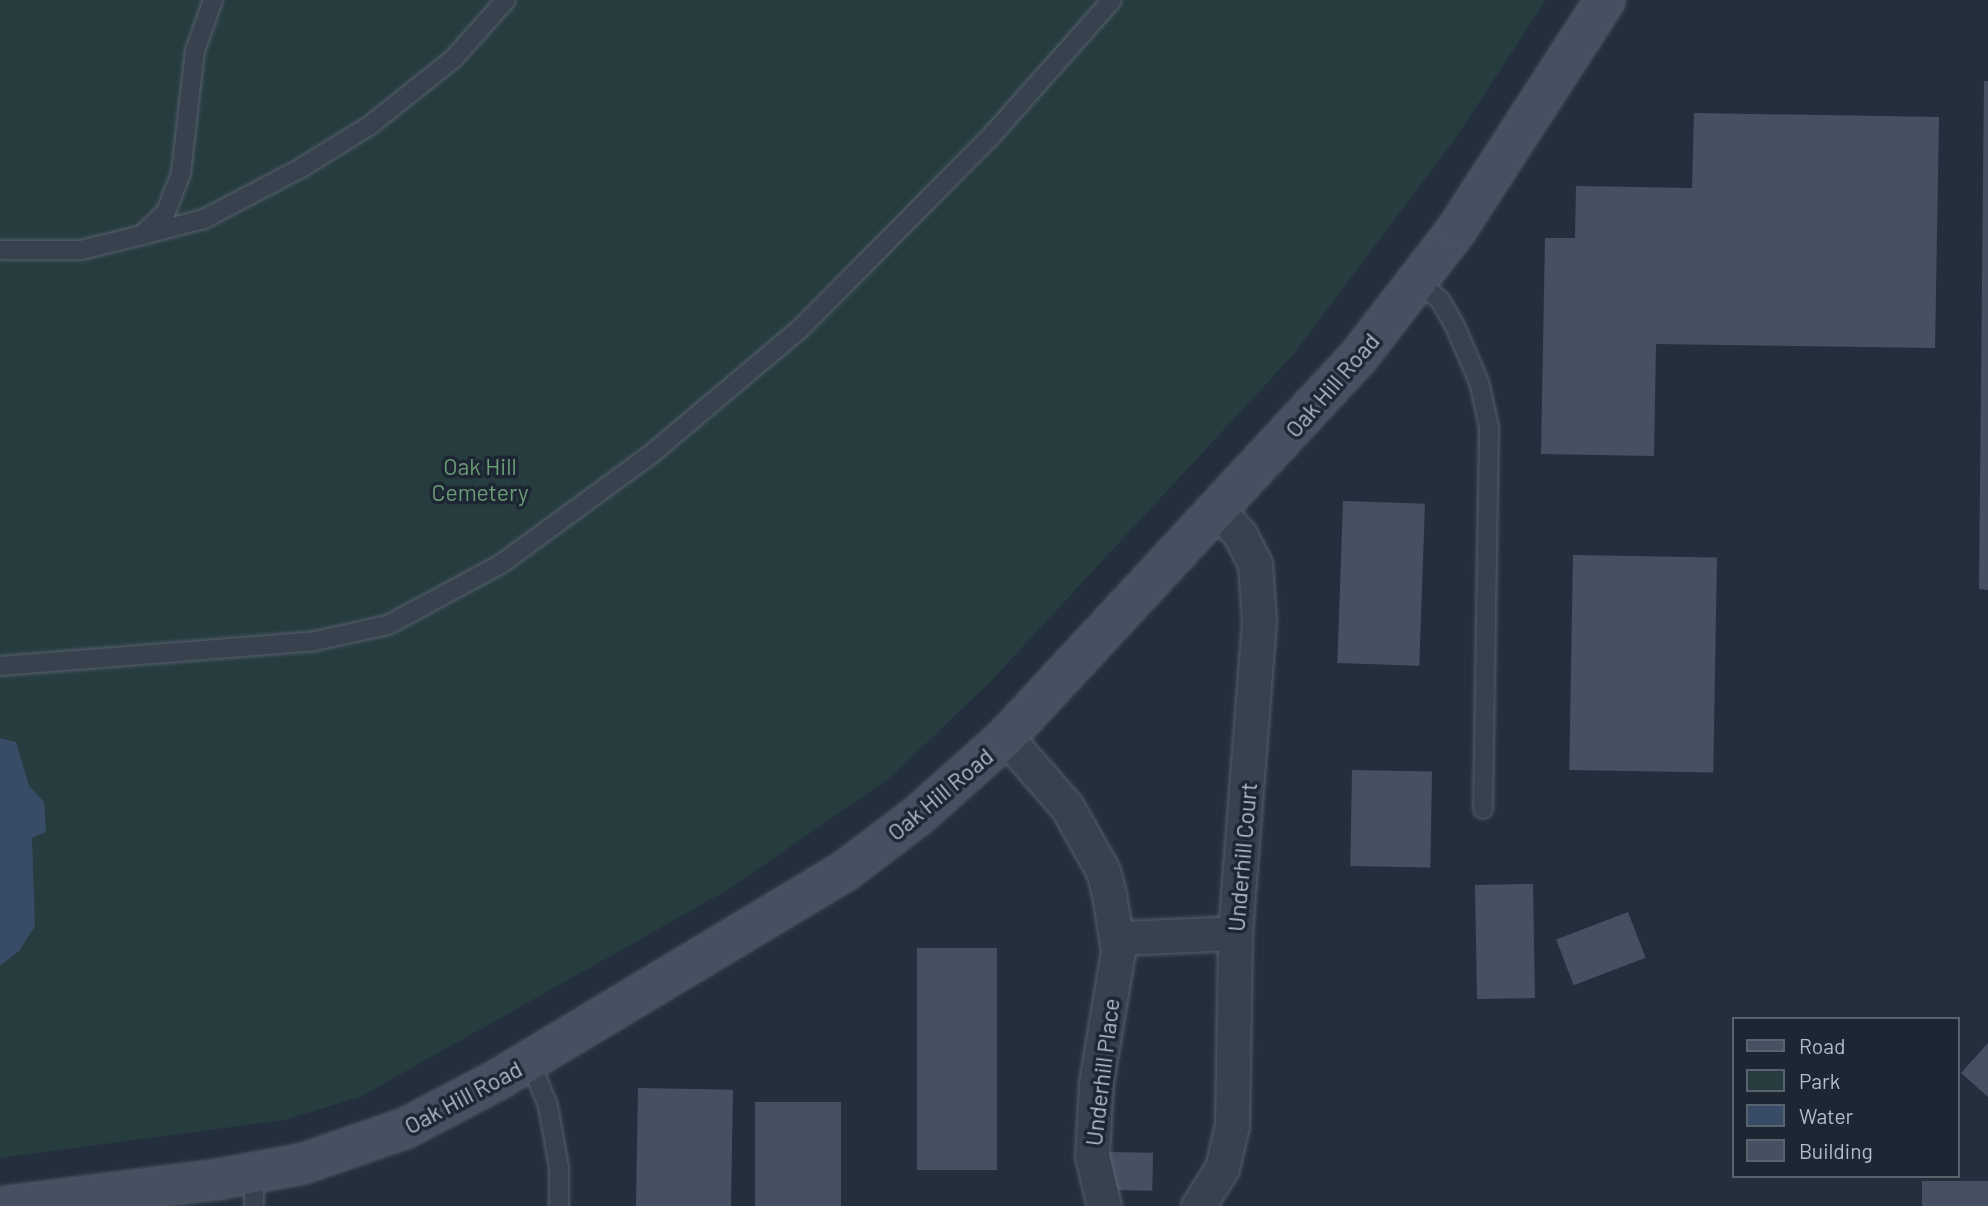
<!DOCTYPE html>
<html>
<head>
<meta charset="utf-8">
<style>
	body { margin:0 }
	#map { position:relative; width:1988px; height:1206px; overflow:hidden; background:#242f3e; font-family:Barlow,sans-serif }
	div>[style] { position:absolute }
	.green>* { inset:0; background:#263c3f }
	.water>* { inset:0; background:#394c67 }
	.building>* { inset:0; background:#455162; transform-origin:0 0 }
	.roads { filter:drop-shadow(0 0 2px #565f6c) drop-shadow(0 0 2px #565f6c) }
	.lane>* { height:18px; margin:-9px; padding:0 9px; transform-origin:9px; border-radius:9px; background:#38414e }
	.street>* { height:33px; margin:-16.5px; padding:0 16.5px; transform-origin:16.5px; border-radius:16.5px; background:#38414e }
	.secondary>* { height:38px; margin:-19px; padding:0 19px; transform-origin:19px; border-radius:19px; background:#465061 }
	span { translate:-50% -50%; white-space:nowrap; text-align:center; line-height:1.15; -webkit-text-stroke:7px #1d2633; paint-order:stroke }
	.street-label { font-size:23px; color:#b4bcc9 }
	.park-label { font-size:23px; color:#6b9a76 }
	.legend { position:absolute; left:1732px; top:1017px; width:228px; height:161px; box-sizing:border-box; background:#1d2633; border:2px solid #59626f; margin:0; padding:9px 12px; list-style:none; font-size:21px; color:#b4bcc9 }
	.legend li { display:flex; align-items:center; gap:14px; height:35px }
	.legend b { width:35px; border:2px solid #59626f }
</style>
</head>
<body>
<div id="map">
	<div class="green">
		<i style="clip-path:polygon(0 0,1546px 0,1455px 139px,1293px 355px,990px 682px,891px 777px,726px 891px,360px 1097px,284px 1120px,0 1158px)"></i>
	</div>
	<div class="water">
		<i style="clip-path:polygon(0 738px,16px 742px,29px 786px,44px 802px,46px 832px,32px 838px,35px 926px,19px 951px,0 966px)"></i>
	</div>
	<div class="building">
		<i style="clip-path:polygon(1984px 81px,1988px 81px,1988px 590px,1979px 589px)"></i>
		<i style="clip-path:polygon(1694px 113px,1939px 117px,1935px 348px,1656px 344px,1654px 456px,1541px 454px,1545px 238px,1575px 238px,1576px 186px,1692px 188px)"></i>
		<i style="left:1343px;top:501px;width:82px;height:162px;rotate:2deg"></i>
		<i style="left:1573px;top:555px;width:144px;height:215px;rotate:1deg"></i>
		<i style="left:1352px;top:770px;width:80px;height:96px;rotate:1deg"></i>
		<i style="left:1533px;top:884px;width:114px;height:58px;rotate:89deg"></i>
		<i style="left:1628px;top:912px;width:49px;height:77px;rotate:69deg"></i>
		<i style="left:917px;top:948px;width:80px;height:222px"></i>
		<i style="clip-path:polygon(1988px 1043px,1988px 1097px,1961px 1073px)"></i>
		<i style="left:638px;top:1088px;width:95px;height:118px;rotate:1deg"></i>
		<i style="left:841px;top:1102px;width:104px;height:86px;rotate:90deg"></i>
		<i style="left:1109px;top:1152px;width:44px;height:38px;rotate:1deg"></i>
		<i style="left:1988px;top:1181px;width:25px;height:66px;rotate:90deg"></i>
	</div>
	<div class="roads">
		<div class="lane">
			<i style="left:142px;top:235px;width:64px;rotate:-14.5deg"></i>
			<i style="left:204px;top:219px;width:110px;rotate:-27.7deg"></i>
			<i style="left:301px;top:168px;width:80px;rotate:-31.7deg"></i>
			<i style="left:369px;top:126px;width:107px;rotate:-38.6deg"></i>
			<i style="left:453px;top:59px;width:79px;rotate:-48.1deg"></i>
			<i style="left:0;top:250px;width:81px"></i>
			<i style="left:81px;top:250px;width:63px;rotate:-13.8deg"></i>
			<i style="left:142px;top:235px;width:33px;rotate:-44deg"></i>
			<i style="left:166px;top:212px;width:42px;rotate:-69deg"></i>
			<i style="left:181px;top:173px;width:123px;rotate:-83.5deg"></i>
			<i style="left:195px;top:51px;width:54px;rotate:-70.6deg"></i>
			<i style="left:1418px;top:281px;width:29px;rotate:41deg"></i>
			<i style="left:1440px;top:300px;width:28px;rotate:60deg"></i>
			<i style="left:1454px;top:324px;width:63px;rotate:66.7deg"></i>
			<i style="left:1479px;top:382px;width:46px;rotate:77.5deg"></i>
			<i style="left:1489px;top:427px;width:382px;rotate:90.9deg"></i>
			<i style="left:0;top:666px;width:316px;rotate:-4.5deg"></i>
			<i style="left:315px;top:641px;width:75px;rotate:-12.4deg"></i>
			<i style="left:388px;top:625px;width:128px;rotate:-28.4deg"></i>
			<i style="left:501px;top:564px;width:185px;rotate:-36.2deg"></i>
			<i style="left:650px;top:455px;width:197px;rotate:-40.1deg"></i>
			<i style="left:801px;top:328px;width:273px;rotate:-45.3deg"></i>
			<i style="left:993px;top:134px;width:179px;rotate:-48.4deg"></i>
			<i style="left:530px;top:1061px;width:48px;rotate:68.2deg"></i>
			<i style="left:548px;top:1106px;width:63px;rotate:79.9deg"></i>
			<i style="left:559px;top:1168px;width:38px;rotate:90deg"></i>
			<i style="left:254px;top:1206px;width:33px;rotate:-90deg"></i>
		</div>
		<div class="street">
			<i style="left:1006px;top:737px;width:93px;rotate:48.9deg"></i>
			<i style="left:1067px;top:807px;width:73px;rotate:60.6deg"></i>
			<i style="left:1103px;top:871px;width:24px;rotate:75deg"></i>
			<i style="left:1109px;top:894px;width:58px;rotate:81deg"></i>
			<i style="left:1118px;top:951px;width:134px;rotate:99.5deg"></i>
			<i style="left:1096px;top:1083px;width:73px;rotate:93.1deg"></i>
			<i style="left:1092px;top:1156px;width:51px;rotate:76.5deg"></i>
			<i style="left:1118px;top:938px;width:117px;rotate:-2.4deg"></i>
			<i style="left:1198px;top:1206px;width:45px;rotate:-57.7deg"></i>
			<i style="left:1222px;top:1168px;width:44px;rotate:-76.9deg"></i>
			<i style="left:1232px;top:1125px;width:192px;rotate:-89.1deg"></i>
			<i style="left:1235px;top:933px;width:313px;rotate:-85.6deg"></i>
			<i style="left:1259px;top:621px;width:57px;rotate:-94deg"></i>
			<i style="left:1255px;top:564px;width:31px;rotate:-117deg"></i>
			<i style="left:1241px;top:536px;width:33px;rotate:-131deg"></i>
		</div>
		<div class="secondary">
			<i style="left:7px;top:1206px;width:215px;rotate:-7.2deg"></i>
			<i style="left:220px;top:1179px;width:83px;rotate:-10.4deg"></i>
			<i style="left:302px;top:1164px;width:110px;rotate:-19.1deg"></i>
			<i style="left:406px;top:1128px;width:103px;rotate:-27.8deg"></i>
			<i style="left:497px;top:1080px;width:406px;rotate:-31deg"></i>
			<i style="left:845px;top:871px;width:94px;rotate:-37.2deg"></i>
			<i style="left:920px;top:814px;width:115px;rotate:-41.8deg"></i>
			<i style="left:1006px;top:737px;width:519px;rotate:-47.18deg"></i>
			<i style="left:1359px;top:356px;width:160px;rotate:-52.3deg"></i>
			<i style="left:1457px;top:229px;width:273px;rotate:-57.1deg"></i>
		</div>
	</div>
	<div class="street-label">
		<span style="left:1332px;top:385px;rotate:-49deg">Oak Hill Road</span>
		<span style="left:940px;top:794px;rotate:-40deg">Oak Hill Road</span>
		<span style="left:1242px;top:857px;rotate:-85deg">Underhill Court</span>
		<span style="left:1102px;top:1072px;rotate:-83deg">Underhill Place</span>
		<span style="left:463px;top:1097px;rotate:-28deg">Oak Hill Road</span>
	</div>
	<div class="park-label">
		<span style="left:480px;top:479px">Oak Hill<br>Cemetery</span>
	</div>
	<ul class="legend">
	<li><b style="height:9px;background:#465061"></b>Road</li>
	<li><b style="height:19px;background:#263c3f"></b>Park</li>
	<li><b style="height:19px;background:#394c67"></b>Water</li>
	<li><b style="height:19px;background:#455162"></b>Building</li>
	</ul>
</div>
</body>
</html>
